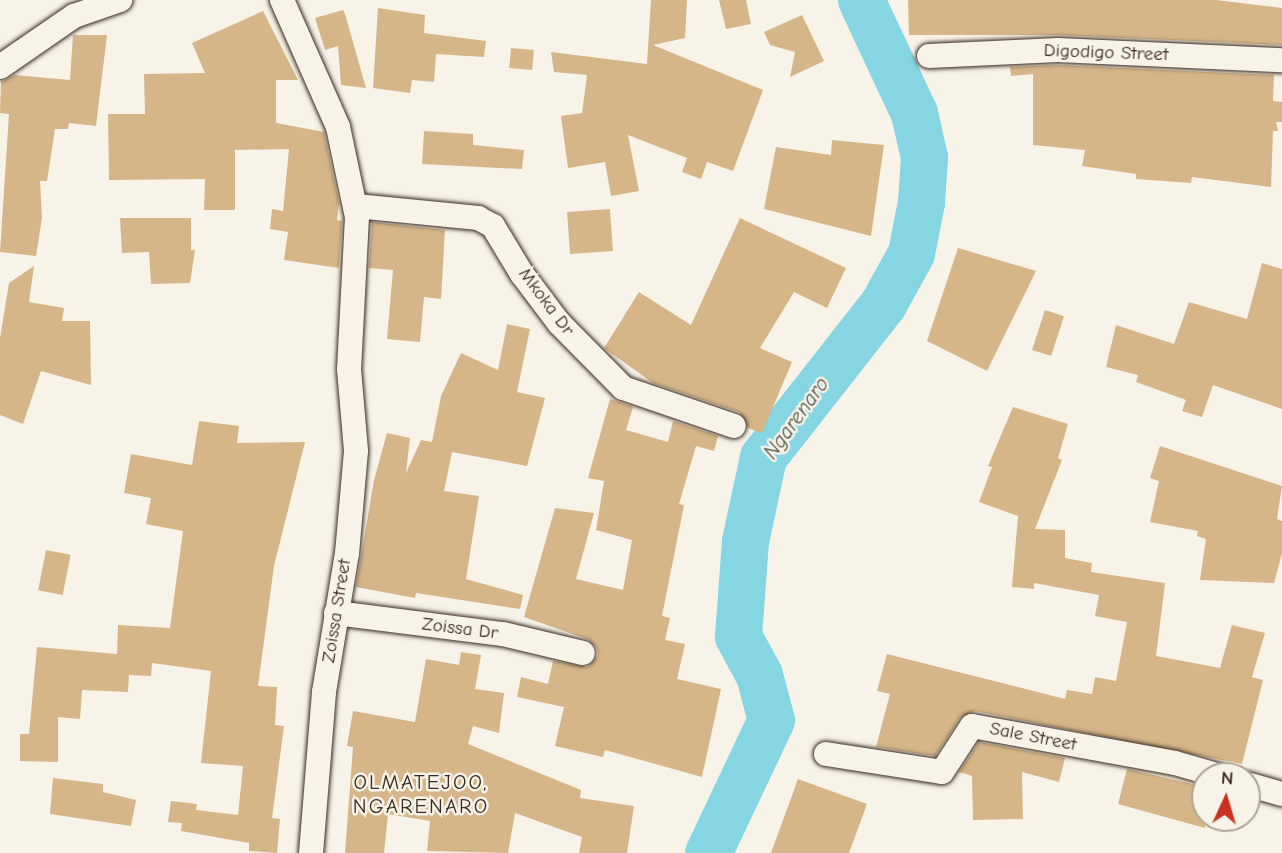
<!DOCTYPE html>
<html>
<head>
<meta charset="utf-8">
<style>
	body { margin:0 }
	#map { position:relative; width:1282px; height:853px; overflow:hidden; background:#f7f3e8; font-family:"Comic Neue",sans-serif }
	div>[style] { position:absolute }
	.river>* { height:47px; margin:-23.5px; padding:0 23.5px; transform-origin:23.5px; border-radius:23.5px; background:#85d5e2 }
	.building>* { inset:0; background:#d6b689; transform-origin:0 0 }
	.roads { filter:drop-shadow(0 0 2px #3b2a1e) drop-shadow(0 0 2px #3b2a1e) }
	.minor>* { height:24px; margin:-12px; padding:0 12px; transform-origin:12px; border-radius:12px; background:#f7f3e8 }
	span { translate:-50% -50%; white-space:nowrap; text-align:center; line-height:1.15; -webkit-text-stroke:5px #f7f3e8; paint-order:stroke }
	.street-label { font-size:19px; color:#3b2a1e }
	.water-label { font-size:21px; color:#4e554f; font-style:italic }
	.neighbourhood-label { font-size:21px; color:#3b2a1e; letter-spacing:2px }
	.north { position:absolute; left:1191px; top:762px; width:70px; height:70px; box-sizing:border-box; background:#f7f3e8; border:2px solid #aca397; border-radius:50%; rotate:4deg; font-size:19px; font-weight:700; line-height:28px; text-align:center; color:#3b2a1e }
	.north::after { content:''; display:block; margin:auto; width:24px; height:32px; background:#c8321e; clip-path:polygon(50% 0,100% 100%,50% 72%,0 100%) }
</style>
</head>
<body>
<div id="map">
	<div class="river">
		<i style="left:708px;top:853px;width:147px;rotate:-64.7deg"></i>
		<i style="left:771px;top:720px;width:47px;rotate:-104.9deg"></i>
		<i style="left:759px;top:675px;width:44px;rotate:-118.3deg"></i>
		<i style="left:738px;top:636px;width:95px;rotate:-85.8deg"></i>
		<i style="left:745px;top:541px;width:86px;rotate:-77.9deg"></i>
		<i style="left:763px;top:457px;width:194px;rotate:-51.9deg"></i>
		<i style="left:883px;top:304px;width:58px;rotate:-61.2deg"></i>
		<i style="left:911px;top:253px;width:52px;rotate:-78.9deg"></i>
		<i style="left:921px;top:202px;width:45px;rotate:-86.2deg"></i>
		<i style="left:924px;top:157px;width:45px;rotate:-102.8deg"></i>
		<i style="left:914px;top:113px;width:125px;rotate:-115.1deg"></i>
	</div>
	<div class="building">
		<i style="clip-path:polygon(651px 0,687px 0,685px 38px,653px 45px,763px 90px,733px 171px,707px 162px,701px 179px,682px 172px,687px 158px,628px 135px,639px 191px,611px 196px,605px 162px,568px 168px,561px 116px,582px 113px,587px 75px,554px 72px,551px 52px,647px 64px)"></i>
		<i style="clip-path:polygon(719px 0,746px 0,751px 24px,726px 29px)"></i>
		<i style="clip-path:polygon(908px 0,1216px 0,1282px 8px,1282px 45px,1059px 35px,909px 35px)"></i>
		<i style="clip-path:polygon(378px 8px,425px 15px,424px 33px,486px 41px,484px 57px,436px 54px,434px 82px,412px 80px,410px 93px,373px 88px)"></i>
		<i style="clip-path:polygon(343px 10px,345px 14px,366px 88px,341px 85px,338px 46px,325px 50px,315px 18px)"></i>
		<i style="clip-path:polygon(263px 11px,298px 80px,276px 80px,276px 123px,324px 132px,339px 203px,337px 220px,342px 221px,339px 268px,284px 260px,288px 232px,270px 229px,272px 209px,283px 211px,289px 149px,235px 150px,235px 210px,204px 210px,205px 179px,109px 180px,108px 114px,145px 114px,144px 74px,205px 73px,192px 43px)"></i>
		<i style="clip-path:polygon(802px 15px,824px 61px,790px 77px,795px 52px,770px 45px,764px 32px)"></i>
		<i style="clip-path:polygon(73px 35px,107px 35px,96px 126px,69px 123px,68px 129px,55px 129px,47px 181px,40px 181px,42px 218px,36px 256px,0 252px,9px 114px,0 113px,1px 82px,15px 75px,70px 80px)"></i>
		<i style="left:511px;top:48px;width:23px;height:20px;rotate:5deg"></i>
		<i style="clip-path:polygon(1058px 65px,1274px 75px,1273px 101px,1282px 102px,1282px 122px,1276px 122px,1278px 131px,1273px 131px,1271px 187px,1192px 177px,1191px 183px,1136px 179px,1136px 174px,1082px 166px,1085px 150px,1033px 145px,1033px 74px,1011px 76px,1010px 67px)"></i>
		<i style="clip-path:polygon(424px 131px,473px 134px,473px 145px,524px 150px,522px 169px,422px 164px)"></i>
		<i style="clip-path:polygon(832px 140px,884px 145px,871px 236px,764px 209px,776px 147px,831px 155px)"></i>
		<i style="left:610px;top:209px;width:42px;height:43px;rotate:86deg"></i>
		<i style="clip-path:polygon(120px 218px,191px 218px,191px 250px,195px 250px,190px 283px,151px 284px,149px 252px,122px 253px)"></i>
		<i style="clip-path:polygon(740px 218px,846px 268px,827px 308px,794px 292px,760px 348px,792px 362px,762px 433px,748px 428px,739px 412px,653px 383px,604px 348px,639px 292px,691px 325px)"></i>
		<i style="clip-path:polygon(372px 222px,445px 230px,441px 299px,424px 297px,420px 342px,387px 339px,393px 270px,369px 268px)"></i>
		<i style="clip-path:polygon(958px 248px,1036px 271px,987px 371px,927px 341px)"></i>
		<i style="clip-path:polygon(1262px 263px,1282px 269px,1282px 409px,1213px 385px,1202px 417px,1182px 411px,1186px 400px,1136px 382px,1138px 375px,1106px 367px,1116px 325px,1174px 344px,1189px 302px,1247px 319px)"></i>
		<i style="clip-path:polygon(34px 266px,29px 302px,64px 308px,62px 321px,90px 321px,91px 385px,41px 371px,23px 424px,0 415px,0 338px,9px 283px)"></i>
		<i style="left:1045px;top:310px;width:20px;height:42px;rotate:18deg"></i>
		<i style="clip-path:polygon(507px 324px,530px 329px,517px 392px,545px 398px,527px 466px,452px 452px,444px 491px,479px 496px,466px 579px,523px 595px,520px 609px,416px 593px,415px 598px,356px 587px,374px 480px,387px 433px,410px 438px,406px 473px,421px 440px,432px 442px,441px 396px,461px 353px,498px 370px)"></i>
		<i style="clip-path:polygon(610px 399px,633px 407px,626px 430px,668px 442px,673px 421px,718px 436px,714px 451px,696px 446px,679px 504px,684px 505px,662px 616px,670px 618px,665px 640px,685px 644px,677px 679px,721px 689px,702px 777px,605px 750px,603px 757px,555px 746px,564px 707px,517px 697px,521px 677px,548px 684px,553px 661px,587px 667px,598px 656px,597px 648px,587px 639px,524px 617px,555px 508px,594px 513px,576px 579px,623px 590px,632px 540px,596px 530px,604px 481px,588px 478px)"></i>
		<i style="clip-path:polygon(1013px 407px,1068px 424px,1058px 458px,1062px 460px,1035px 529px,1065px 530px,1065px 558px,1092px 563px,1091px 572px,1165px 583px,1156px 656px,1220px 668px,1232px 625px,1265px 633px,1252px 677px,1263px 680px,1242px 764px,975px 711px,960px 718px,935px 756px,876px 747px,890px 694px,877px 691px,887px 654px,1065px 699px,1067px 690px,1092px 694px,1095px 677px,1116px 681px,1127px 622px,1095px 616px,1099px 595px,1034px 583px,1034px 589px,1012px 587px,1018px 516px,979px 502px,992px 467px,988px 466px)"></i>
		<i style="clip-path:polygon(199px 421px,239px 426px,237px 443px,305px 442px,274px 566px,258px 686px,277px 687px,275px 725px,284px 726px,272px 818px,280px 819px,277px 853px,249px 851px,249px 843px,181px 831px,182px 823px,168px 822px,171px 801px,197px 804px,196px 810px,238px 815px,243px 766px,201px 763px,211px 671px,152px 663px,151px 676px,129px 675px,128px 692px,82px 690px,80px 719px,58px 717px,58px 762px,20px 761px,20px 734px,29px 734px,37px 647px,117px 654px,118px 625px,170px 628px,183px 531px,146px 524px,151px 498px,124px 493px,131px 454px,192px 465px)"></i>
		<i style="clip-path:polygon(1160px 446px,1282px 486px,1277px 519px,1282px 521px,1282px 553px,1274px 583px,1200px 580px,1206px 539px,1197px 536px,1198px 531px,1150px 522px,1159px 481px,1150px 478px)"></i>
		<i style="left:46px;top:550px;width:25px;height:41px;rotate:11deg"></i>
		<i style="clip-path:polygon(461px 652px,481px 655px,475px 689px,504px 693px,499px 733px,473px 726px,468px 744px,581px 790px,580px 798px,634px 806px,627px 853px,579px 853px,582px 837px,515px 813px,508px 853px,427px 851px,430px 821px,388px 814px,384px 853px,345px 853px,353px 747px,347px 746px,353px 711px,415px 722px,426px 659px,459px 665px)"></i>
		<i style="clip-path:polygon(979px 742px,1065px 758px,1059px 782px,1022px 772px,1023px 819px,973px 820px,972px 776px,959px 772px)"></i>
		<i style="clip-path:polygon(1127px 769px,1205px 787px,1205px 828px,1118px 804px)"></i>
		<i style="clip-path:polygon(53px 778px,103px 784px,103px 792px,136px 800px,131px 826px,50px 814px)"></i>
		<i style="clip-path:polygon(798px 779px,867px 804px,849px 853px,771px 853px)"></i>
	</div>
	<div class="roads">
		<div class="minor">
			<i style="left:282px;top:0;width:139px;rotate:66.2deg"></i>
			<i style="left:338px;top:127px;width:92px;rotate:78.1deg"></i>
			<i style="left:357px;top:217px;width:152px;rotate:93deg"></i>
			<i style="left:349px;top:369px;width:82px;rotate:85.1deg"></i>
			<i style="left:356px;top:451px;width:102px;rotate:95deg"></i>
			<i style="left:347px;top:553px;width:141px;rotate:99.4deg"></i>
			<i style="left:324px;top:692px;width:162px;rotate:94.6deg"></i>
			<i style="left:929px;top:56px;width:129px;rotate:-2.7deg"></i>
			<i style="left:1058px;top:50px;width:224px;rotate:2.6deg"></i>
			<i style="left:0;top:67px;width:90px;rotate:-34.6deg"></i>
			<i style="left:74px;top:16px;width:49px;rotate:-19.2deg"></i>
			<i style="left:356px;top:206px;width:123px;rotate:5.6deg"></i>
			<i style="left:478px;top:218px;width:17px;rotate:28deg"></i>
			<i style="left:493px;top:226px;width:56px;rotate:58.9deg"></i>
			<i style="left:522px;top:274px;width:61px;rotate:52.9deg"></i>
			<i style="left:559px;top:323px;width:91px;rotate:45.4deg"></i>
			<i style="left:623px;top:388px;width:117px;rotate:18.9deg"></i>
			<i style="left:336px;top:613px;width:168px;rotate:7.2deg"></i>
			<i style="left:503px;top:634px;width:82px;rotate:13.4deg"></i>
			<i style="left:826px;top:754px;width:117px;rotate:8.8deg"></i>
			<i style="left:942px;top:772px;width:55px;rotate:-56.9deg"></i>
			<i style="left:972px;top:726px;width:206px;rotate:10.3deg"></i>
			<i style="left:1175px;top:763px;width:47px;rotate:16.1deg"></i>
			<i style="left:1247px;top:784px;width:36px;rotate:16deg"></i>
		</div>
	</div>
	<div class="street-label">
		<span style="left:1106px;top:53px;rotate:2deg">Digodigo Street</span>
		<span style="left:546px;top:302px;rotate:53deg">Mkoka Dr</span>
		<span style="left:337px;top:611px;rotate:-81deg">Zoissa Street</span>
		<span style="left:460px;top:629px;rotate:7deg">Zoissa Dr</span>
		<span style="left:1033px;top:737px;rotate:11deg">Sale Street</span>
	</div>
	<div class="water-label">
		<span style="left:796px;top:418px;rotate:-54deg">Ngarenaro</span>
	</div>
	<div class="neighbourhood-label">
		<span style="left:421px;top:794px">OLMATEJOO,<br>NGARENARO</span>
	</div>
	<div class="north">N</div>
</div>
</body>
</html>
